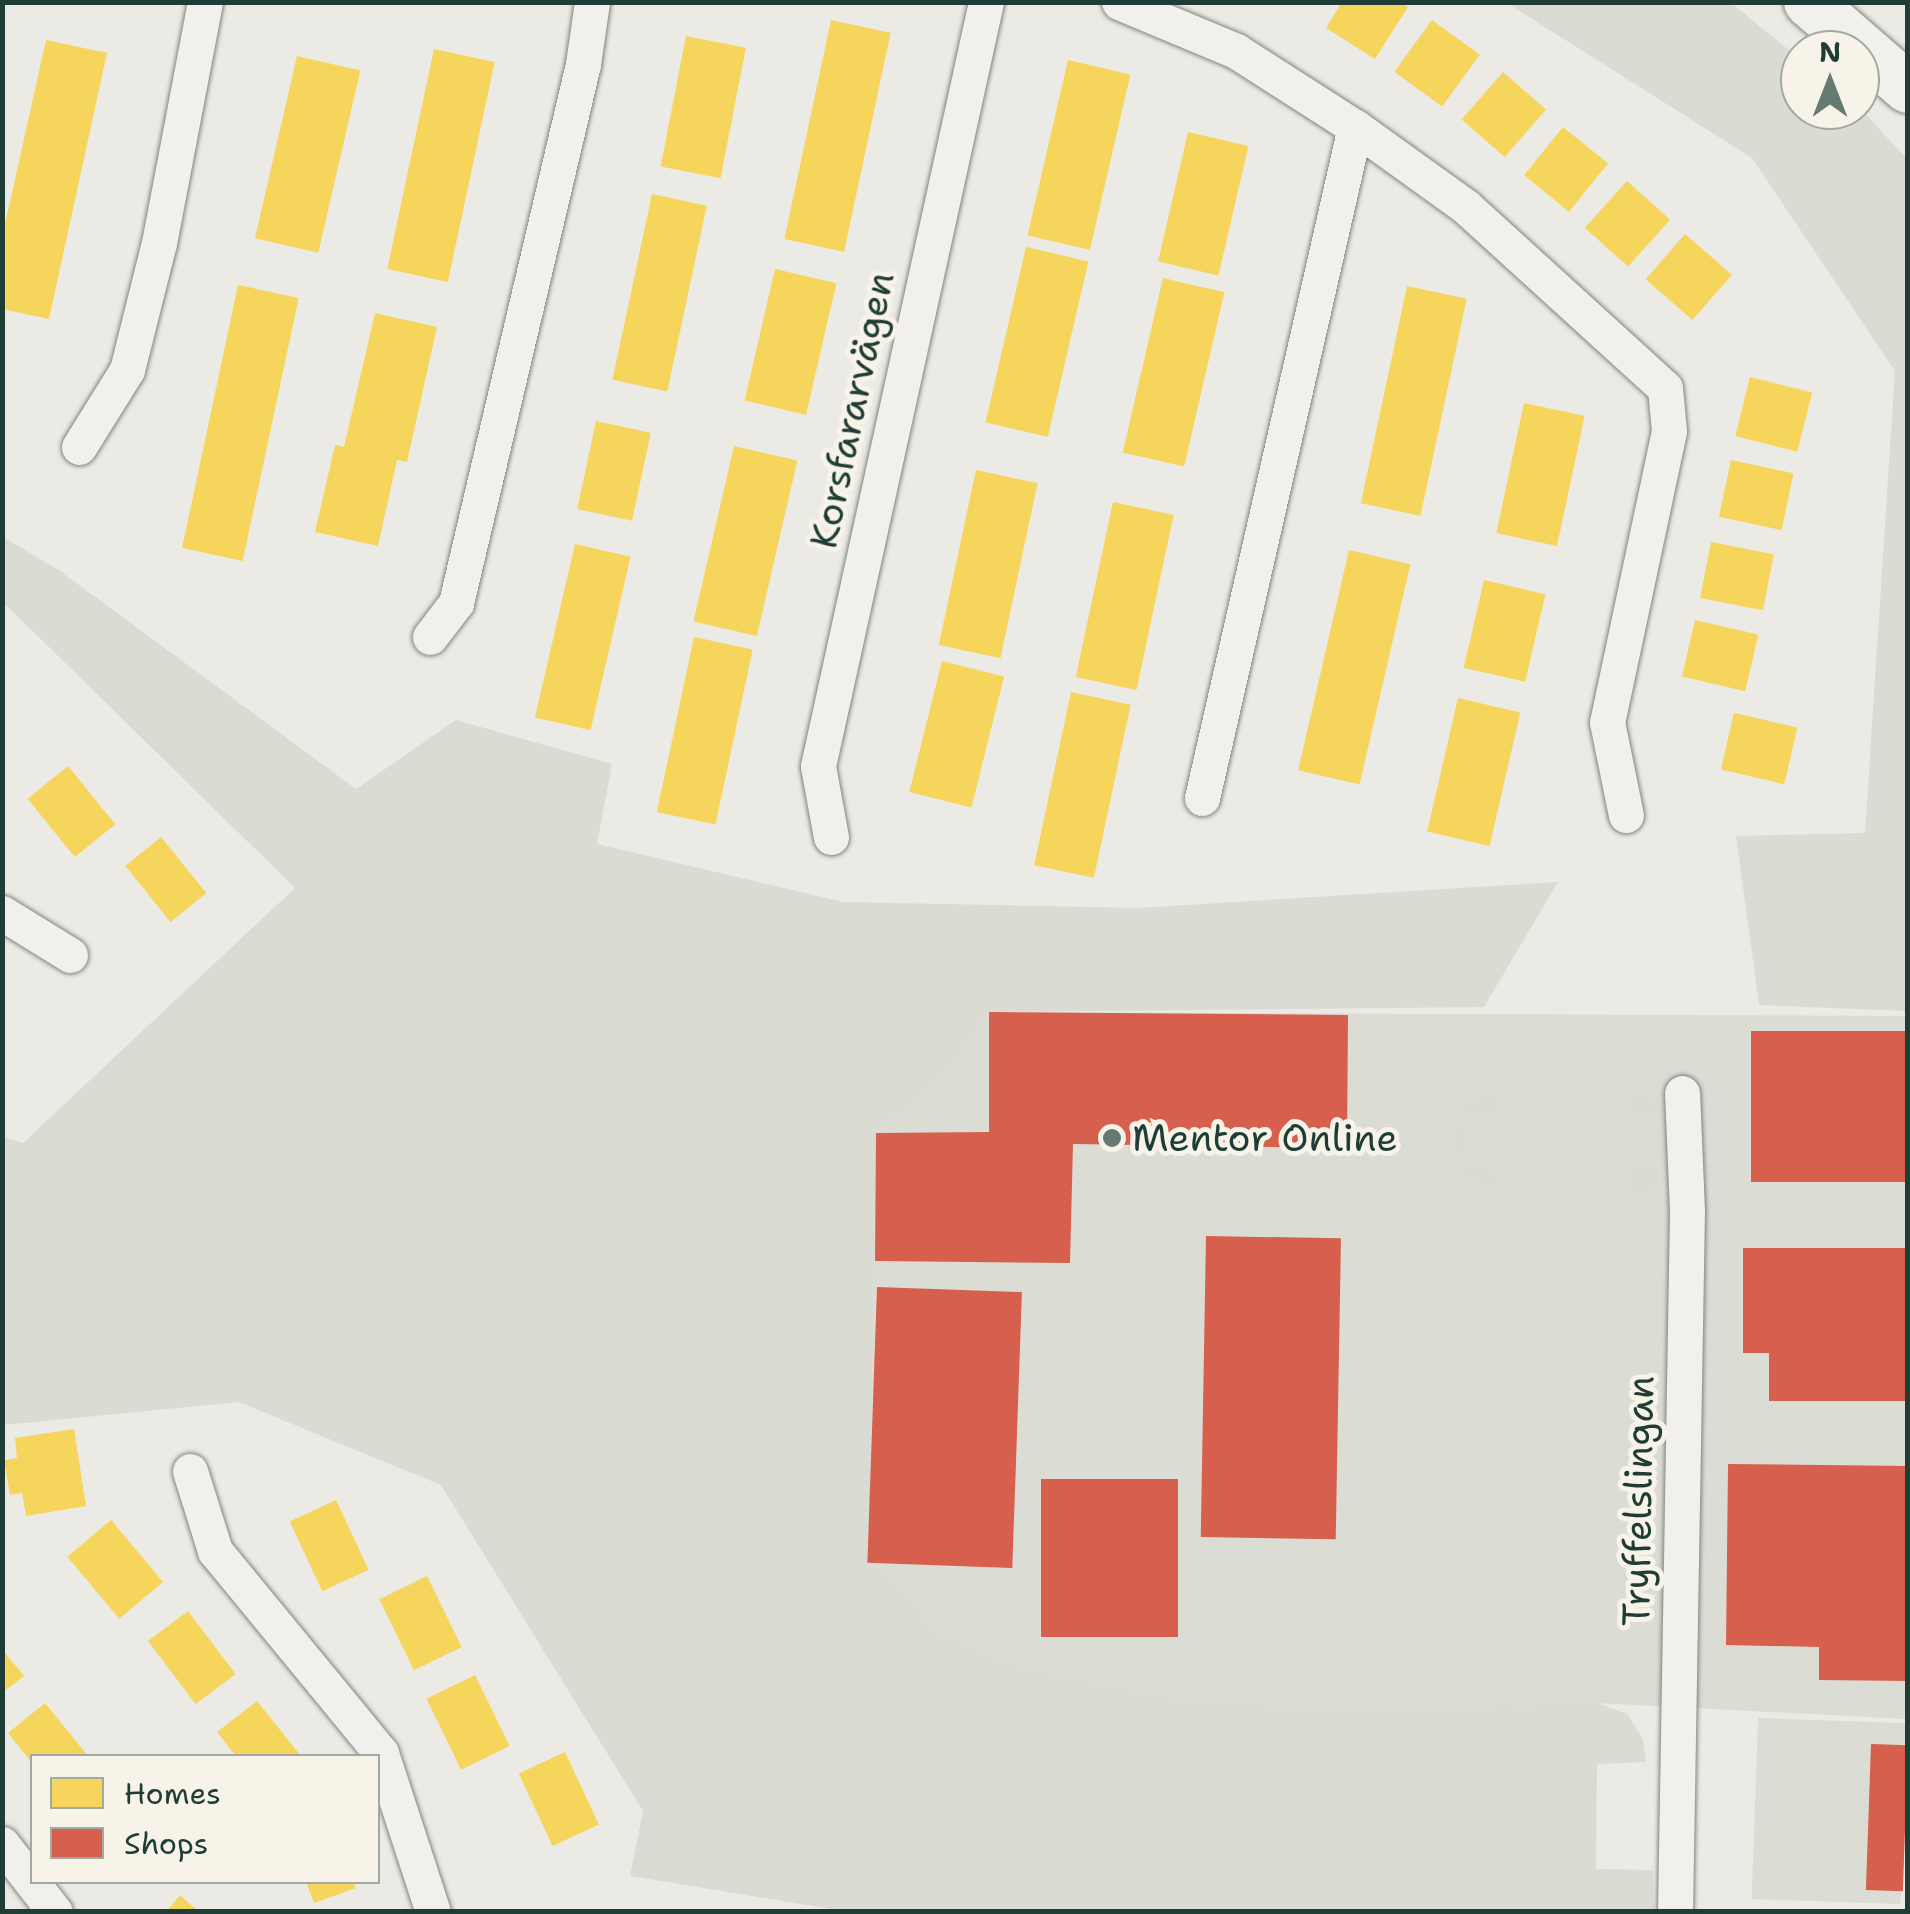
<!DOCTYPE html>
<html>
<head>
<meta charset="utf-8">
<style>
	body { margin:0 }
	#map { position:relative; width:1910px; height:1914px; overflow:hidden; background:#ebeae4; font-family:"Shantell Sans",sans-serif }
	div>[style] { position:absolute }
	.built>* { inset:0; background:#dbdcd3; transform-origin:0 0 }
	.green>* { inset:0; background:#dadbd2 }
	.homes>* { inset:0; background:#f6d55c; transform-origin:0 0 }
	.shops>* { inset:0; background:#d6604d; transform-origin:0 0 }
	.roads { filter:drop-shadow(0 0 2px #808581) drop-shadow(0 0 2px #808581) }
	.street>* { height:35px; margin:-17.5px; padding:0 17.5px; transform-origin:17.5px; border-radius:17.5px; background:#f1f0ec }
	.secondary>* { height:50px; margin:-25px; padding:0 25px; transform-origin:25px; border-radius:25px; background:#f1f0ec }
	.dots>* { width:28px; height:28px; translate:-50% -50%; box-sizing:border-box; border:5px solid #f7f3e8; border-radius:50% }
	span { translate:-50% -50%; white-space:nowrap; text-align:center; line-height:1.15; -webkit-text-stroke:10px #f7f3e8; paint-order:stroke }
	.street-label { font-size:38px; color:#1f3d34 }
	.poi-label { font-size:38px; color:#1f3d34 }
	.left { translate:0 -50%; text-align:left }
	.frame { position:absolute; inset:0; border:5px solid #1f3d34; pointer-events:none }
	.legend { position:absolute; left:30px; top:1754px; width:350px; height:130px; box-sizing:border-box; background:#f7f3e8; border:2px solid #a1aaa0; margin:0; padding:12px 18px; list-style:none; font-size:30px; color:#1f3d34 }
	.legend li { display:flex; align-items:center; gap:20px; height:50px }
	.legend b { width:50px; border:2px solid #a1aaa0 }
	.north { position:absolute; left:1780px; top:30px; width:100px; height:100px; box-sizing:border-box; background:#f7f3e8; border:2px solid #a1aaa0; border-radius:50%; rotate:0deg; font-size:28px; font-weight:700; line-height:40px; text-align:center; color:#1f3d34 }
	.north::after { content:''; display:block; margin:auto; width:35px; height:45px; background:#667a72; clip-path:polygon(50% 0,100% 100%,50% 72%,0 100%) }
</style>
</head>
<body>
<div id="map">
	<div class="built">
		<i style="clip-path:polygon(989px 1012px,1907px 1016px,1907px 1719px,1597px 1703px,1326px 1709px,1171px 1697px,1021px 1668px,941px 1634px,870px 1563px,876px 1133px,944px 1074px)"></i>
		<i style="left:1758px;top:1718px;width:149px;height:181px;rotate:2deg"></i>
	</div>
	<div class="green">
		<i style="clip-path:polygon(1507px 3px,1731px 3px,1800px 59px,1800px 110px,1860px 108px,1907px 159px,1907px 1011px,1759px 1005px,1736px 836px,1865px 833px,1895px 371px,1752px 158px)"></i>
		<i style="clip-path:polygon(3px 537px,60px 571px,356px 789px,456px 720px,612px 764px,597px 844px,843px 902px,1138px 908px,1558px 882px,1484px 1007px,989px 1012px,944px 1074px,876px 1133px,870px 1562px,941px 1634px,1021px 1668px,1171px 1697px,1326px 1709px,1597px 1703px,1627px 1714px,1643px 1739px,1646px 1762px,1597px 1764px,1596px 1869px,1653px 1870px,1654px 1911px,850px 1912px,630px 1876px,643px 1811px,441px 1485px,239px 1402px,3px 1425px,2px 1136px,23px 1143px,295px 888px,3px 602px)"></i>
		<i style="clip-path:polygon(1495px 1089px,1495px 1111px,1466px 1111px,1467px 1169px,1494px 1169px,1494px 1191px,1467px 1176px,1455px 1141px,1463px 1108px)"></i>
		<i style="clip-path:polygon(1637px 1091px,1662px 1110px,1669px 1164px,1653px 1190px,1627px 1194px,1628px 1170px,1659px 1170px,1659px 1114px,1629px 1112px,1629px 1093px)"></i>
	</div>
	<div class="homes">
		<i style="clip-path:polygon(1342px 2px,1401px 2px,1408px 7px,1375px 59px,1326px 28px)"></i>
		<i style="left:831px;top:20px;width:61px;height:224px;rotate:12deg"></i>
		<i style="left:1432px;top:20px;width:59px;height:64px;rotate:36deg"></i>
		<i style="left:686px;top:36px;width:61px;height:133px;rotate:11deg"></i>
		<i style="clip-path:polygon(46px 40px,107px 53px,49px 319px,2px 309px,2px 238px)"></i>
		<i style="left:434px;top:49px;width:62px;height:225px;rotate:12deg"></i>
		<i style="left:297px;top:56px;width:65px;height:187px;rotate:13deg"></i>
		<i style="left:1068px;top:60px;width:64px;height:180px;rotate:13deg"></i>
		<i style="left:1503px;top:72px;width:57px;height:63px;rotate:41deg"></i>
		<i style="left:1563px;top:127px;width:58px;height:62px;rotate:39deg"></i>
		<i style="left:1188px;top:132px;width:62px;height:133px;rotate:13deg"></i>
		<i style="left:1627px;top:181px;width:58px;height:63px;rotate:42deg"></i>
		<i style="left:652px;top:194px;width:56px;height:190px;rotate:12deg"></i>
		<i style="left:1685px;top:234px;width:62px;height:60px;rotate:41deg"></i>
		<i style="left:1026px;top:247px;width:64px;height:180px;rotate:13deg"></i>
		<i style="left:775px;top:269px;width:63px;height:135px;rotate:13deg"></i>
		<i style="left:1163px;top:278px;width:63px;height:179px;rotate:13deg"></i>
		<i style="left:238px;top:285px;width:62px;height:269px;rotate:12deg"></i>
		<i style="left:1407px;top:286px;width:61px;height:222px;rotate:12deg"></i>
		<i style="clip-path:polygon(375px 313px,437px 327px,407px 462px,397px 460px,378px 546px,315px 532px,335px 445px,344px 447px)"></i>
		<i style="left:1750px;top:377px;width:64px;height:61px;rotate:14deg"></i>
		<i style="left:1524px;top:403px;width:62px;height:133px;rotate:12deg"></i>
		<i style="left:596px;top:421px;width:56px;height:90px;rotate:12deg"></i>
		<i style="left:734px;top:446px;width:65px;height:180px;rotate:13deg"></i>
		<i style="left:1731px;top:460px;width:64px;height:58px;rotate:12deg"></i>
		<i style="left:976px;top:470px;width:63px;height:179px;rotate:12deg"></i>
		<i style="left:1113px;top:502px;width:62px;height:179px;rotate:12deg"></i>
		<i style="left:1711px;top:542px;width:64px;height:57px;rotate:11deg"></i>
		<i style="left:575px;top:544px;width:57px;height:178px;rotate:13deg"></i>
		<i style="left:1349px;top:550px;width:63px;height:226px;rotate:13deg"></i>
		<i style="left:1484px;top:580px;width:63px;height:90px;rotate:13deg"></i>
		<i style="left:1695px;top:620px;width:65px;height:58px;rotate:13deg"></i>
		<i style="left:694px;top:637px;width:60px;height:179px;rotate:12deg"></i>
		<i style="left:942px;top:661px;width:64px;height:135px;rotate:14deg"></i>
		<i style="left:1071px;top:692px;width:61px;height:177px;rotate:12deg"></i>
		<i style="left:1458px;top:698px;width:64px;height:137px;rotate:13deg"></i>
		<i style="left:1734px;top:713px;width:65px;height:58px;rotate:13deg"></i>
		<i style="left:68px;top:766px;width:75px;height:52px;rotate:51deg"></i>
		<i style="left:161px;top:837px;width:72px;height:46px;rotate:51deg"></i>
		<i style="clip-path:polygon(74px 1429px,86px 1506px,26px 1516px,22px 1493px,10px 1495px,4px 1460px,17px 1458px,15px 1438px)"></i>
		<i style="left:336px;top:1500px;width:77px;height:51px;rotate:65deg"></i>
		<i style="left:111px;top:1520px;width:81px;height:57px;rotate:50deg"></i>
		<i style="left:427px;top:1576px;width:79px;height:53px;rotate:64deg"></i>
		<i style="left:188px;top:1611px;width:79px;height:50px;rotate:53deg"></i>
		<i style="clip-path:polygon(2px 1649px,24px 1676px,2px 1693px)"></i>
		<i style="left:475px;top:1675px;width:79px;height:54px;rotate:64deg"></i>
		<i style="clip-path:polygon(257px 1701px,301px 1756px,236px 1756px,217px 1732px)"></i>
		<i style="clip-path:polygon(45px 1703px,88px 1756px,32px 1756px,32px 1763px,8px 1733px)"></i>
		<i style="left:565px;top:1752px;width:80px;height:51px;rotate:65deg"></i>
		<i style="clip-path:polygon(306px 1882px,353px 1882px,356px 1888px,314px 1903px)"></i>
		<i style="clip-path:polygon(180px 1895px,199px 1912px,166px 1912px)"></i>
	</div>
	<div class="shops">
		<i style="clip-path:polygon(989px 1012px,1348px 1015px,1347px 1148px,1073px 1144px,1070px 1263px,875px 1261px,876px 1133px,989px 1132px)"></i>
		<i style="left:1751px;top:1031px;width:157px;height:151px"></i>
		<i style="left:1206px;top:1236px;width:135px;height:301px;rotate:1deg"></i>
		<i style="clip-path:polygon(1743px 1248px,1908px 1248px,1908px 1401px,1769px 1401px,1769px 1353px,1743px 1353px)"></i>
		<i style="left:877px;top:1287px;width:145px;height:276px;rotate:2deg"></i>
		<i style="clip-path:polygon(1728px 1464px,1908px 1466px,1908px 1681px,1819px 1680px,1819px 1647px,1726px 1645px)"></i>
		<i style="left:1178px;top:1479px;width:158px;height:137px;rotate:90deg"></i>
		<i style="left:1871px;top:1744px;width:37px;height:146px;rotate:2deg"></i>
	</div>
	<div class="roads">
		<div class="street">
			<i style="left:1119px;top:2px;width:127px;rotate:22.7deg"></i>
			<i style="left:1236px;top:51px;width:141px;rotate:32.6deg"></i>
			<i style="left:1355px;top:127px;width:135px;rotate:35.7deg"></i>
			<i style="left:1465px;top:206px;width:270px;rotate:42.3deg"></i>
			<i style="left:1665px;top:388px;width:43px;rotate:84.7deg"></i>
			<i style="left:1669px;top:431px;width:298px;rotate:102deg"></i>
			<i style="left:1607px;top:722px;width:95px;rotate:78.5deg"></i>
			<i style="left:79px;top:447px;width:91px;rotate:-58.1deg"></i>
			<i style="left:127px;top:370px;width:131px;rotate:-75.9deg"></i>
			<i style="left:159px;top:243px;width:245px;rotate:-79.2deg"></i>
			<i style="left:430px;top:637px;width:43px;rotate:-52.6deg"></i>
			<i style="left:456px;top:603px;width:554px;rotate:-76.74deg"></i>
			<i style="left:583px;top:64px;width:63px;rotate:-81.7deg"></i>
			<i style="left:1202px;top:798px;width:688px;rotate:-77.16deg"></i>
			<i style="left:831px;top:837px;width:72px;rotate:-100.4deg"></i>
			<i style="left:818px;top:766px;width:782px;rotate:-77.6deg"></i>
			<i style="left:2px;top:913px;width:80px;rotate:31.7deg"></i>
			<i style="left:190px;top:1471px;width:84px;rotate:72.6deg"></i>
			<i style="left:215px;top:1551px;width:261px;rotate:50.6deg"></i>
			<i style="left:381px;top:1753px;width:167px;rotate:71.9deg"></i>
			<i style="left:2px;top:1844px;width:86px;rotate:52.1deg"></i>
			<i style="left:1675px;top:1912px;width:701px;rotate:-89.02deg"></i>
			<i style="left:1687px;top:1211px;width:118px;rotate:-92.4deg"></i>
		</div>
		<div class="secondary">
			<i style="left:1809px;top:2px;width:131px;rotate:41deg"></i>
		</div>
	</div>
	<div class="dots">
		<i style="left:1112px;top:1138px;background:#667a72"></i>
	</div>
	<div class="street-label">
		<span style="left:852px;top:410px;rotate:-78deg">Korsfararvägen</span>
		<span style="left:1638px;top:1501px;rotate:-89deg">Tryffelslingan</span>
	</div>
	<div class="poi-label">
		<span class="left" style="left:1132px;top:1138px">Mentor Online</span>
	</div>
	<div class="frame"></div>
	<ul class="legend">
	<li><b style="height:28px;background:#f6d55c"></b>Homes</li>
	<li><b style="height:28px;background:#d6604d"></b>Shops</li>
	</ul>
	<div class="north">N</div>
</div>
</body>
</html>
